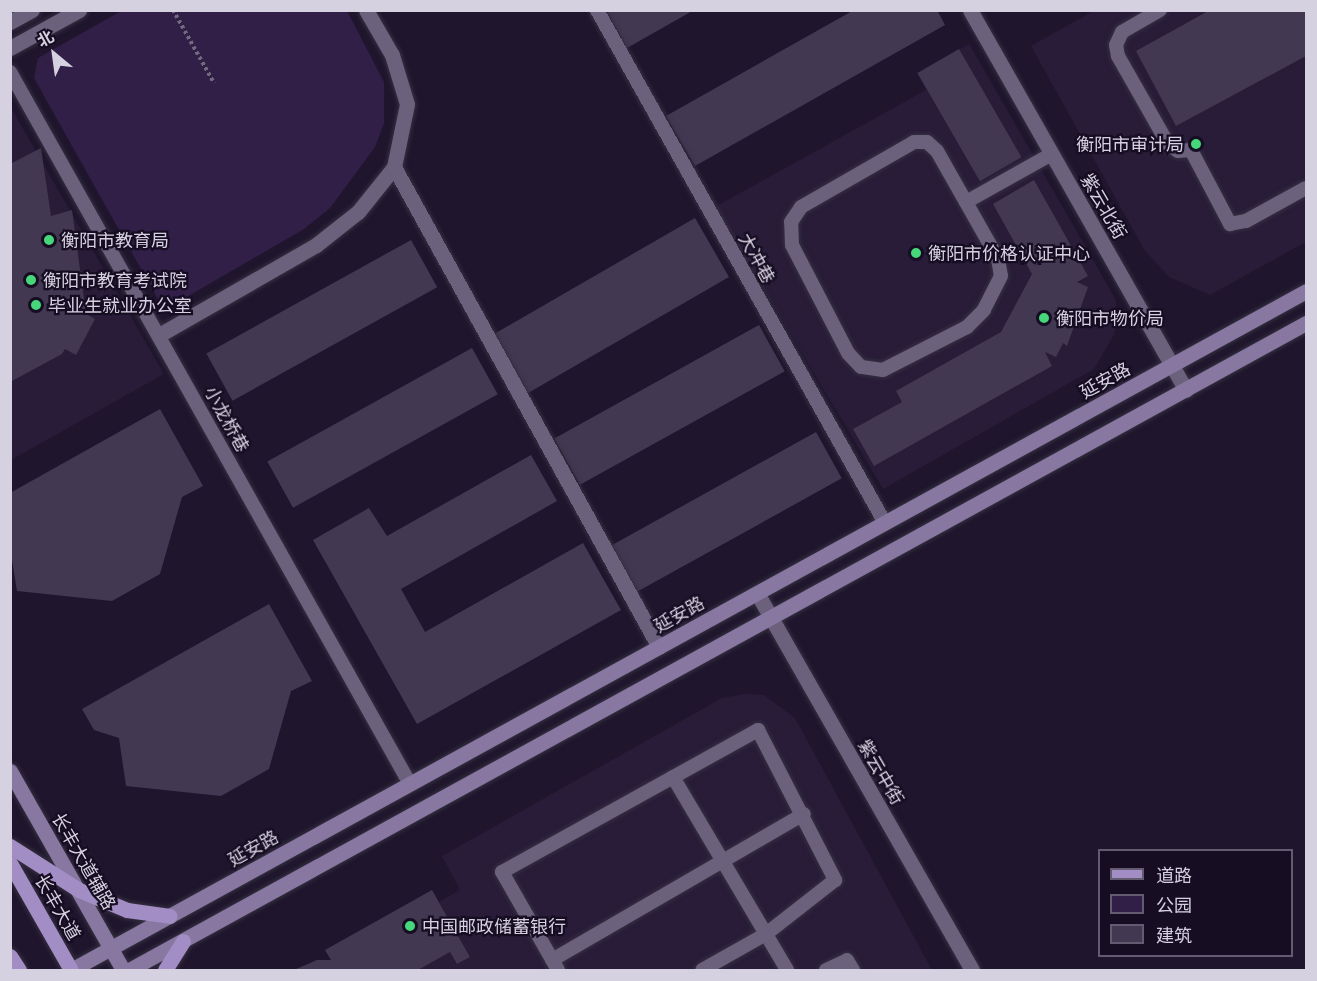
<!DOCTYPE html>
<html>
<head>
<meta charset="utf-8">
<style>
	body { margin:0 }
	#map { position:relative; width:1317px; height:981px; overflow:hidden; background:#1f162d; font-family:"Exo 2","Noto Sans SC",sans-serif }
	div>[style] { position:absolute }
	.built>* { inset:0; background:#281c39 }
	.green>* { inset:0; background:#311f48 }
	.building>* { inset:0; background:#423852; transform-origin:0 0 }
	.path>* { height:4px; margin-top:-2px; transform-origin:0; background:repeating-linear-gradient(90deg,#726b7e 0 3px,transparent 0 6px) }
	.roads { filter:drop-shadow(0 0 2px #363041) drop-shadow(0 0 2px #363041) }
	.service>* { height:14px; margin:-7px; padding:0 7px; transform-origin:7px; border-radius:7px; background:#6b617d }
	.minor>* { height:15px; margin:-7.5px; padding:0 7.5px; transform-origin:7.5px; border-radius:7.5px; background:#6b617d }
	.tertiary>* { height:15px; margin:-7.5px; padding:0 7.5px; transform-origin:7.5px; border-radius:7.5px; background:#6b617d }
	.secondary>* { height:15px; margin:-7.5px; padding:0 7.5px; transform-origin:7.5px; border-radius:7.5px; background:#8777a1 }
	.primary>* { height:15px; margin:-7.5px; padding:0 7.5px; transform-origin:7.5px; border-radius:7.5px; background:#a28dc5 }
	.dots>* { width:16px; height:16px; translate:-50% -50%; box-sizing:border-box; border:3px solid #160d23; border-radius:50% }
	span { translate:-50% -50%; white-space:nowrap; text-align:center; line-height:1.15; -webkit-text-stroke:4.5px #160d23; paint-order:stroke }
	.poi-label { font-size:18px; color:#d6d1e0 }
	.right { translate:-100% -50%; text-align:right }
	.left { translate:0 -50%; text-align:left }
	.street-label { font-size:18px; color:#d6d1e0 }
	.frame { position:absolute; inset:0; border:12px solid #d6d1e0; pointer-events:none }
	.legend { position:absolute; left:1098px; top:849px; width:195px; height:108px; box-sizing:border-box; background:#160d23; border:2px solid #635b6f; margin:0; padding:8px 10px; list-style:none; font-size:18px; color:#d6d1e0 }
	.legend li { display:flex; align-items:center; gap:12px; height:30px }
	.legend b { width:30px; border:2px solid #635b6f }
	.north { position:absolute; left:24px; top:24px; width:60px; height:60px; -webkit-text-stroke:4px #160d23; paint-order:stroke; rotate:331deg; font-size:16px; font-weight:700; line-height:24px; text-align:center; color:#d6d1e0 }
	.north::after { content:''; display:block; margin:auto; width:21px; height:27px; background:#d6d1e0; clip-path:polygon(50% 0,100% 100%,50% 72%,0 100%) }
</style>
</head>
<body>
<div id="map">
	<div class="built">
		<i style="clip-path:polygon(1093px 11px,1306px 11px,1306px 242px,1210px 295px,1169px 277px,1145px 251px,1031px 46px)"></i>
		<i style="clip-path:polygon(969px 44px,1116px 300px,1115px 333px,1094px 369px,883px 489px,715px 207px,926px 90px,917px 73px)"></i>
		<i style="clip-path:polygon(10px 106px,164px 374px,11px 460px,10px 460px)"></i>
		<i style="clip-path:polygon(745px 694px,764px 695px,795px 718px,932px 970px,418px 970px,450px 952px,457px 964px,470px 957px,439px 902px,460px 890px,442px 856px,722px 698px)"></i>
	</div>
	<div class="green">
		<i style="clip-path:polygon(123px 10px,347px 11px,384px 82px,384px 123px,375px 147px,330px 208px,304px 229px,173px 305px,159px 301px,34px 78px,38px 58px)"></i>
	</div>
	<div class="building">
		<i style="clip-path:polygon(606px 10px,694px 10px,627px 48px)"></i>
		<i style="clip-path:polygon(854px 10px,937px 10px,945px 25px,695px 166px,666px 116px)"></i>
		<i style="clip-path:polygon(1210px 10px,1306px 10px,1306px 56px,1176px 126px,1136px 51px)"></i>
		<i style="left:959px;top:49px;width:125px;height:48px;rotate:60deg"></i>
		<i style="clip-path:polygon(41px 148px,51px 216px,72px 210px,86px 314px,95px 319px,76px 355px,65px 349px,62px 354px,10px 382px,10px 164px)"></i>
		<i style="clip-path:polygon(1034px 180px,1088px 276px,1077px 282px,1088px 287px,1067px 346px,1063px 343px,1056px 357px,1045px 352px,1052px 366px,874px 466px,853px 429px,902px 402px,896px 391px,1001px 332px,1032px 274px,993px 204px)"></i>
		<i style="left:695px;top:218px;width:68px;height:232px;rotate:60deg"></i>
		<i style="left:411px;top:240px;width:54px;height:234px;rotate:61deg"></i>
		<i style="left:759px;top:325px;width:53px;height:234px;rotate:61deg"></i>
		<i style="left:472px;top:348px;width:53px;height:234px;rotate:61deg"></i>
		<i style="clip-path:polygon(160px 409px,203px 486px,182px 497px,160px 574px,112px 601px,17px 591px,10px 548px,10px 493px)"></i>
		<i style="left:816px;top:432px;width:53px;height:234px;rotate:61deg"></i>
		<i style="clip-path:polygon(531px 455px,557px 501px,401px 589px,425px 632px,583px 543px,621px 610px,417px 724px,313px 540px,369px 508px,387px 536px)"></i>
		<i style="clip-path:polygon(269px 604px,312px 681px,291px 691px,269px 769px,221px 796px,126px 786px,119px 738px,94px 730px,82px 709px)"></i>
		<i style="clip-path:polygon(432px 890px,470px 957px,457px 964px,450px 952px,418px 970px,294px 970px,317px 960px,331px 960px,325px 950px)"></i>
	</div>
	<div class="path">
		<i style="left:173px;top:10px;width:84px;rotate:60.7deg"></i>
	</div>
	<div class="roads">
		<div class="service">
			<i style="left:597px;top:10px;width:588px;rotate:60.69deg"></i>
			<i style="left:1160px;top:10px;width:44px;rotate:149.9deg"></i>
			<i style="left:1122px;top:32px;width:14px;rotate:115deg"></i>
			<i style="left:1116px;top:45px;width:11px;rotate:80deg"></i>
			<i style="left:1118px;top:56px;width:101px;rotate:60.4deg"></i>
			<i style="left:1168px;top:144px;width:12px;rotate:35deg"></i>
			<i style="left:1178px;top:151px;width:13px;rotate:-4deg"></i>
			<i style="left:1191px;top:150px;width:84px;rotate:62.2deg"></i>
			<i style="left:1230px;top:224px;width:16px;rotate:-11deg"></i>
			<i style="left:1246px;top:221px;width:68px;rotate:-28.8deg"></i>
			<i style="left:10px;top:72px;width:817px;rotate:60.67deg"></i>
			<i style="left:914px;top:142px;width:13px"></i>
			<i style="left:927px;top:142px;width:13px;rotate:42deg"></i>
			<i style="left:937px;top:151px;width:124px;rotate:60.5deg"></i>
			<i style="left:998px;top:259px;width:17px;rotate:80deg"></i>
			<i style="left:1001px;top:276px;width:38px;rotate:117deg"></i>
			<i style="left:984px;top:310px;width:24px;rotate:135deg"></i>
			<i style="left:967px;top:327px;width:94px;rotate:152.9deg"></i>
			<i style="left:883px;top:370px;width:22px;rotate:-172deg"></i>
			<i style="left:861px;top:367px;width:19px;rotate:-133deg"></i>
			<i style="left:848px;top:353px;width:122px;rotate:-117.4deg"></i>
			<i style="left:792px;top:245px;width:23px;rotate:-92deg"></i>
			<i style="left:791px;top:222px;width:18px;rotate:-56deg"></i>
			<i style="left:801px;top:207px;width:130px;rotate:-29.9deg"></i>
			<i style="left:966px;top:202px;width:98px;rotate:-29.2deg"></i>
			<i style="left:673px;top:777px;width:224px;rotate:59.4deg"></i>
			<i style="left:552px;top:960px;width:291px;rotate:-30.1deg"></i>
			<i style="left:558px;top:970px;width:113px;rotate:-119.7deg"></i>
			<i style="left:502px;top:872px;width:293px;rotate:-29deg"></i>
			<i style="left:758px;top:730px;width:169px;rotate:62.8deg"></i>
			<i style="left:835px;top:880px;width:88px;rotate:142deg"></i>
			<i style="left:766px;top:934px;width:73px;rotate:150.6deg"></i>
			<i style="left:826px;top:970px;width:23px;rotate:-25deg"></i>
			<i style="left:847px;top:960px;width:12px;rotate:59deg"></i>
		</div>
		<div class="minor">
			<i style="left:970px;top:10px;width:437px;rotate:60.4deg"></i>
			<i style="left:394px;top:167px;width:548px;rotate:61.1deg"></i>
			<i style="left:159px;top:335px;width:181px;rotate:-29.8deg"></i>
			<i style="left:316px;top:245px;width:53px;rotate:-38.2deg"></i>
			<i style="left:358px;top:212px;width:58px;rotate:-51.3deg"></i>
			<i style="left:394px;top:167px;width:64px;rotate:-78.3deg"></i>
			<i style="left:407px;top:104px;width:51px;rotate:-107deg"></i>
			<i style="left:392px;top:55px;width:52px;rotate:-120deg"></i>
		</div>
		<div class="tertiary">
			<i style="left:10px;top:22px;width:25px;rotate:-29deg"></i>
			<i style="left:10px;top:48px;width:79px;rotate:-28.8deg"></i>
			<i style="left:757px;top:593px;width:434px;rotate:60.3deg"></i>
		</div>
		<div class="secondary">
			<i style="left:10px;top:771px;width:229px;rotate:60.4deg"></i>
			<i style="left:71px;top:970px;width:1409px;rotate:-28.8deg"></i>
			<i style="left:129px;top:970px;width:1343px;rotate:-28.8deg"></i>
		</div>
		<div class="primary">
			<i style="left:10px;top:846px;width:82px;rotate:32.5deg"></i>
			<i style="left:79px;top:890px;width:52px;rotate:22.6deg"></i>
			<i style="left:127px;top:910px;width:43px;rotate:7.9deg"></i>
			<i style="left:10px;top:863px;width:123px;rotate:60.3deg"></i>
			<i style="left:10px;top:956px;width:17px;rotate:57deg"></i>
			<i style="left:165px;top:970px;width:34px;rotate:-58deg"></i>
		</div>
	</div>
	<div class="dots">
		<i style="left:1196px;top:144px;background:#45d77a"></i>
		<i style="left:49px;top:240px;background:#45d77a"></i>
		<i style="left:916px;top:253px;background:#45d77a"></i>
		<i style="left:31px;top:280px;background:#45d77a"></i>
		<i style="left:36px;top:305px;background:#45d77a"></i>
		<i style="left:1044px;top:318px;background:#45d77a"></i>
		<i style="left:410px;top:926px;background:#45d77a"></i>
	</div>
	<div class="poi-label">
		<span class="right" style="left:1184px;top:144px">衡阳市审计局</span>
		<span class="left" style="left:61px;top:240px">衡阳市教育局</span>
		<span class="left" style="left:928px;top:253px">衡阳市价格认证中心</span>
		<span class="left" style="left:43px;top:280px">衡阳市教育考试院</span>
		<span class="left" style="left:48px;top:305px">毕业生就业办公室</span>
		<span class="left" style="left:1056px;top:318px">衡阳市物价局</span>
		<span class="left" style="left:422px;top:926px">中国邮政储蓄银行</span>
	</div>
	<div class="street-label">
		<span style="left:1104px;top:206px;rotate:60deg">紫云北街</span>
		<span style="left:757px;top:258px;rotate:61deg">大冲巷</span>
		<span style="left:1105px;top:380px;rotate:-29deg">延安路</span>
		<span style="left:227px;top:419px;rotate:61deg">小龙桥巷</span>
		<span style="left:679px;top:614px;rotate:-29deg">延安路</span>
		<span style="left:881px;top:772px;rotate:60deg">紫云中街</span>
		<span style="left:253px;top:848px;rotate:-29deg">延安路</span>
		<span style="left:84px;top:861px;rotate:60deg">长丰大道辅路</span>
		<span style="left:58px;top:907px;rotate:60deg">长丰大道</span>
	</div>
	<div class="frame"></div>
	<ul class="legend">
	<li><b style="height:8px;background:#a28dc5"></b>道路</li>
	<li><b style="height:16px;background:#311f48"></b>公园</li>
	<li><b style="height:16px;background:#423852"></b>建筑</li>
	</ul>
	<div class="north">北</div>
</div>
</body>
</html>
